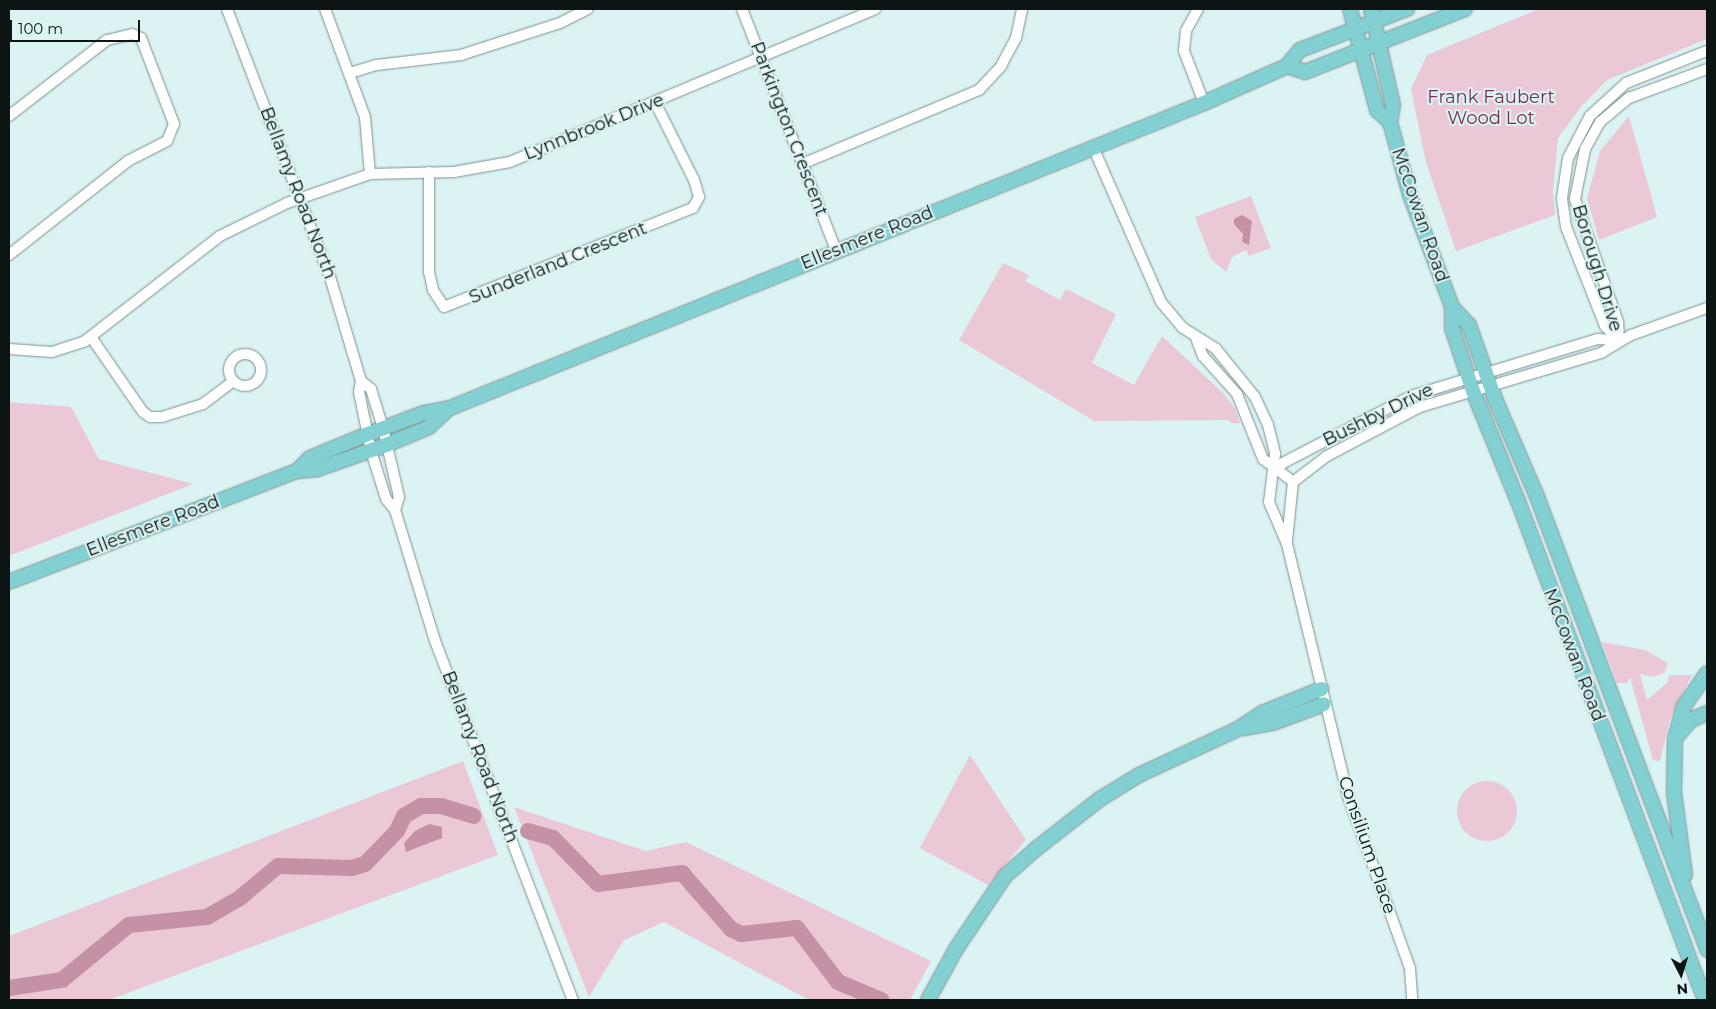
<!DOCTYPE html>
<html>
<head>
<meta charset="utf-8">
<style>
	body { margin:0 }
	#map { position:relative; width:1716px; height:1009px; overflow:hidden; background:#dcf3f3; font-family:Montserrat,sans-serif }
	div>[style] { position:absolute }
	.green>* { inset:0; background:#ebc8d5 }
	.round { border-radius:50% }
	.water>* { inset:0; background:#c491a6 }
	.river>* { height:16px; margin:-8px; padding:0 8px; transform-origin:8px; border-radius:8px; background:#c491a6 }
	.roads { filter:drop-shadow(0 0 1px #7d9191) drop-shadow(0 0 1px #7d9191) }
	.minor>* { height:10px; margin:-5px; padding:0 5px; transform-origin:5px; border-radius:5px; background:#fff }
	.minor>.ring { margin:-5px; padding:0; box-sizing:content-box; background:none; border:10px solid #fff; border-radius:50% }
	.major>* { height:14px; margin:-7px; padding:0 7px; transform-origin:7px; border-radius:7px; background:#83d0d2 }
	span { translate:-50% -50%; white-space:nowrap; text-align:center; line-height:1.15; -webkit-text-stroke:4px #dcf3f3; paint-order:stroke }
	.park-label { font-size:18px; color:#723351 }
	.street-label { font-size:18px; color:#0c1414 }
	.frame { position:absolute; inset:0; border:10px solid #0c1414; pointer-events:none }
	.north { position:absolute; left:1656px; top:949px; width:50px; height:50px; -webkit-text-stroke:4px #dcf3f3; paint-order:stroke; rotate:175deg; font-size:14px; font-weight:700; line-height:20px; text-align:center; color:#0c1414 }
	.north::after { content:''; display:block; margin:auto; width:18px; height:22px; background:#0c1414; clip-path:polygon(50% 0,100% 100%,50% 72%,0 100%) }
	.scale { position:absolute; left:10px; top:20px; width:130px; height:22px; box-sizing:border-box; border:2px solid #0c1414; border-top:0; padding-left:6px; font-size:15px; line-height:18px; white-space:nowrap; color:#0c1414; -webkit-text-stroke:4px #dcf3f3; paint-order:stroke }
</style>
</head>
<body>
<div id="map">
	<div class="green">
		<i style="clip-path:polygon(1539px 9px,1707px 9px,1707px 39px,1607px 80px,1581px 107px,1558px 138px,1553px 190px,1555px 215px,1456px 251px,1426px 162px,1411px 89px,1427px 55px)"></i>
		<i style="clip-path:polygon(1629px 116px,1657px 217px,1599px 240px,1587px 198px,1600px 151px)"></i>
		<i style="clip-path:polygon(1251px 196px,1271px 248px,1249px 256px,1246px 250px,1233px 256px,1226px 272px,1211px 259px,1195px 217px)"></i>
		<i style="clip-path:polygon(1003px 263px,1029px 275px,1025px 281px,1060px 300px,1066px 289px,1116px 314px,1092px 363px,1134px 385px,1162px 336px,1223px 393px,1235px 409px,1240px 423px,1230px 423px,1229px 420px,1094px 421px,959px 340px)"></i>
		<i style="clip-path:polygon(9px 402px,71px 407px,99px 459px,193px 484px,9px 556px)"></i>
		<i style="clip-path:polygon(1602px 642px,1645px 650px,1668px 663px,1664px 673px,1653px 677px,1640px 674px,1647px 700px,1668px 682px,1669px 675px,1692px 675px,1670px 719px,1660px 761px,1653px 760px,1630px 677px,1627px 683px,1617px 683px)"></i>
		<i style="clip-path:polygon(970px 755px,1026px 840px,988px 885px,920px 848px)"></i>
		<i style="clip-path:polygon(463px 761px,498px 855px,109px 1000px,9px 1000px,9px 936px)"></i>
		<i class="round" style="left:1457px;top:781px;width:60px;height:60px"></i>
		<i style="clip-path:polygon(514px 807px,646px 851px,686px 842px,931px 961px,910px 1000px,809px 1000px,664px 922px,624px 940px,589px 997px)"></i>
	</div>
	<div class="water">
		<i style="clip-path:polygon(1242px 215px,1252px 221px,1249px 245px,1242px 242px,1243px 234px,1234px 224px,1234px 219px)"></i>
		<i style="clip-path:polygon(429px 824px,442px 827px,442px 838px,406px 852px,404px 843px,415px 831px)"></i>
	</div>
	<div class="river">
		<i style="left:528px;top:831px;width:26px;rotate:16deg"></i>
		<i style="left:553px;top:838px;width:64px;rotate:45.6deg"></i>
		<i style="left:598px;top:884px;width:85px;rotate:-7.5deg"></i>
		<i style="left:682px;top:873px;width:74px;rotate:48.8deg"></i>
		<i style="left:731px;top:929px;width:11px;rotate:27deg"></i>
		<i style="left:741px;top:934px;width:56px;rotate:-6.1deg"></i>
		<i style="left:797px;top:928px;width:68px;rotate:52.8deg"></i>
		<i style="left:838px;top:982px;width:47px;rotate:22.7deg"></i>
		<i style="left:9px;top:988px;width:54px;rotate:-8.6deg"></i>
		<i style="left:62px;top:980px;width:87px;rotate:-39.4deg"></i>
		<i style="left:129px;top:925px;width:78px;rotate:-5.9deg"></i>
		<i style="left:207px;top:917px;width:39px;rotate:-30deg"></i>
		<i style="left:241px;top:897px;width:48px;rotate:-40deg"></i>
		<i style="left:278px;top:866px;width:74px;rotate:1.5deg"></i>
		<i style="left:352px;top:868px;width:14px;rotate:-17deg"></i>
		<i style="left:365px;top:864px;width:46px;rotate:-45.9deg"></i>
		<i style="left:397px;top:831px;width:17px;rotate:-65deg"></i>
		<i style="left:404px;top:816px;width:20px;rotate:-30deg"></i>
		<i style="left:421px;top:806px;width:20px"></i>
		<i style="left:441px;top:806px;width:34px;rotate:17deg"></i>
	</div>
	<div class="roads">
		<div class="minor">
			<i style="left:227px;top:9px;width:287px;rotate:69deg"></i>
			<i style="left:330px;top:277px;width:109px;rotate:73.4deg"></i>
			<i style="left:361px;top:381px;width:11px;rotate:100deg"></i>
			<i style="left:359px;top:392px;width:60px;rotate:78.5deg"></i>
			<i style="left:371px;top:451px;width:50px;rotate:72.6deg"></i>
			<i style="left:386px;top:499px;width:14px;rotate:51deg"></i>
			<i style="left:395px;top:510px;width:137px;rotate:73deg"></i>
			<i style="left:435px;top:641px;width:385px;rotate:69deg"></i>
			<i style="left:325px;top:9px;width:115px;rotate:69.7deg"></i>
			<i style="left:365px;top:117px;width:57px;rotate:85deg"></i>
			<i style="left:742px;top:9px;width:259px;rotate:68.7deg"></i>
			<i style="left:1198px;top:9px;width:25px;rotate:119deg"></i>
			<i style="left:1186px;top:31px;width:20px;rotate:96deg"></i>
			<i style="left:1184px;top:51px;width:56px;rotate:69deg"></i>
			<i style="left:350px;top:73px;width:28px;rotate:-17deg"></i>
			<i style="left:377px;top:65px;width:85px;rotate:-6.8deg"></i>
			<i style="left:461px;top:55px;width:104px;rotate:-17.9deg"></i>
			<i style="left:560px;top:23px;width:31px;rotate:-27deg"></i>
			<i style="left:9px;top:116px;width:124px;rotate:-37.8deg"></i>
			<i style="left:107px;top:40px;width:26px;rotate:-13deg"></i>
			<i style="left:132px;top:34px;width:10px;rotate:24deg"></i>
			<i style="left:141px;top:38px;width:92px;rotate:69deg"></i>
			<i style="left:174px;top:124px;width:18px;rotate:112deg"></i>
			<i style="left:167px;top:141px;width:44px;rotate:152.9deg"></i>
			<i style="left:128px;top:161px;width:152px;rotate:141.7deg"></i>
			<i style="left:1093px;top:147px;width:169px;rotate:66.3deg"></i>
			<i style="left:1161px;top:302px;width:34px;rotate:50deg"></i>
			<i style="left:1183px;top:328px;width:39px;rotate:32deg"></i>
			<i style="left:1216px;top:349px;width:62px;rotate:50.9deg"></i>
			<i style="left:1255px;top:397px;width:31px;rotate:65deg"></i>
			<i style="left:1268px;top:425px;width:30px;rotate:76deg"></i>
			<i style="left:1275px;top:454px;width:48px;rotate:97.1deg"></i>
			<i style="left:1269px;top:502px;width:46px;rotate:66.8deg"></i>
			<i style="left:1287px;top:544px;width:259px;rotate:76.4deg"></i>
			<i style="left:1348px;top:796px;width:183px;rotate:70.2deg"></i>
			<i style="left:1410px;top:968px;width:32px;rotate:86deg"></i>
			<i style="left:802px;top:164px;width:192px;rotate:-22.7deg"></i>
			<i style="left:979px;top:90px;width:33px;rotate:-47deg"></i>
			<i style="left:1001px;top:66px;width:32px;rotate:-62deg"></i>
			<i style="left:1016px;top:38px;width:30px;rotate:-78deg"></i>
			<i style="left:429px;top:172px;width:100px;rotate:90deg"></i>
			<i style="left:429px;top:272px;width:18px;rotate:77deg"></i>
			<i style="left:433px;top:290px;width:20px;rotate:57deg"></i>
			<i style="left:444px;top:307px;width:268px;rotate:-21.7deg"></i>
			<i style="left:693px;top:208px;width:13px;rotate:-61deg"></i>
			<i style="left:699px;top:197px;width:18px;rotate:-106deg"></i>
			<i style="left:694px;top:180px;width:87px;rotate:-116.6deg"></i>
			<i style="left:91px;top:337px;width:91px;rotate:55.3deg"></i>
			<i style="left:143px;top:412px;width:9px;rotate:36deg"></i>
			<i style="left:150px;top:417px;width:12px"></i>
			<i style="left:162px;top:417px;width:43px;rotate:-17.6deg"></i>
			<i style="left:203px;top:404px;width:38px;rotate:-37deg"></i>
			<i style="left:1196px;top:338px;width:19px;rotate:69deg"></i>
			<i style="left:1203px;top:356px;width:51px;rotate:48.2deg"></i>
			<i style="left:1237px;top:394px;width:70px;rotate:68.2deg"></i>
			<i style="left:1263px;top:459px;width:38px;rotate:37deg"></i>
			<i style="left:1619px;top:340px;width:20px;rotate:-135deg"></i>
			<i style="left:1605px;top:326px;width:106px;rotate:-111.5deg"></i>
			<i style="left:1566px;top:227px;width:29px;rotate:-98deg"></i>
			<i style="left:1562px;top:198px;width:40px;rotate:-81.5deg"></i>
			<i style="left:1568px;top:158px;width:47px;rotate:-62.4deg"></i>
			<i style="left:1590px;top:116px;width:49px;rotate:-42.5deg"></i>
			<i style="left:1626px;top:83px;width:87px;rotate:-21.6deg"></i>
			<i style="left:1619px;top:340px;width:18px;rotate:-93deg"></i>
			<i style="left:1618px;top:322px;width:130px;rotate:-109.3deg"></i>
			<i style="left:1575px;top:199px;width:51px;rotate:-78.7deg"></i>
			<i style="left:1585px;top:149px;width:31px;rotate:-61deg"></i>
			<i style="left:1600px;top:122px;width:38px;rotate:-40deg"></i>
			<i style="left:1629px;top:98px;width:83px;rotate:-20.4deg"></i>
			<i style="left:9px;top:349px;width:43px;rotate:4deg"></i>
			<i style="left:52px;top:352px;width:35px;rotate:-18deg"></i>
			<i style="left:85px;top:341px;width:171px;rotate:-37.9deg"></i>
			<i style="left:220px;top:236px;width:75px;rotate:-26.2deg"></i>
			<i style="left:287px;top:203px;width:88px;rotate:-19.3deg"></i>
			<i style="left:370px;top:174px;width:84px;rotate:-1.4deg"></i>
			<i style="left:454px;top:172px;width:57px;rotate:-10.1deg"></i>
			<i style="left:510px;top:162px;width:396px;rotate:-22.7deg"></i>
			<i class="ring" style="left:229px;top:354px;width:22px;height:22px"></i>
			<i style="left:361px;top:381px;width:13px;rotate:39deg"></i>
			<i style="left:371px;top:389px;width:41px;rotate:72.9deg"></i>
			<i style="left:383px;top:428px;width:71px;rotate:76.9deg"></i>
			<i style="left:399px;top:497px;width:14px;rotate:107deg"></i>
			<i style="left:1275px;top:471px;width:11px;rotate:-45deg"></i>
			<i style="left:1283px;top:463px;width:144px;rotate:-27.6deg"></i>
			<i style="left:1411px;top:396px;width:195px;rotate:-17deg"></i>
			<i style="left:1597px;top:339px;width:22px;rotate:3deg"></i>
			<i style="left:1287px;top:540px;width:58px;rotate:-84.1deg"></i>
			<i style="left:1293px;top:482px;width:43px;rotate:-37.4deg"></i>
			<i style="left:1327px;top:456px;width:105px;rotate:-27.8deg"></i>
			<i style="left:1420px;top:407px;width:189px;rotate:-16.6deg"></i>
			<i style="left:1601px;top:353px;width:35px;rotate:-31deg"></i>
			<i style="left:1631px;top:335px;width:81px;rotate:-19.6deg"></i>
		</div>
		<div class="major">
			<i style="left:1350px;top:9px;width:105px;rotate:75deg"></i>
			<i style="left:1377px;top:110px;width:18px;rotate:43deg"></i>
			<i style="left:1371px;top:9px;width:98px;rotate:77.1deg"></i>
			<i style="left:1393px;top:105px;width:17px;rotate:100deg"></i>
			<i style="left:1390px;top:122px;width:76px;rotate:74.7deg"></i>
			<i style="left:1410px;top:195px;width:120px;rotate:69.4deg"></i>
			<i style="left:1452px;top:307px;width:21px;rotate:90deg"></i>
			<i style="left:1452px;top:328px;width:66px;rotate:71.6deg"></i>
			<i style="left:1473px;top:391px;width:119px;rotate:67.8deg"></i>
			<i style="left:1518px;top:501px;width:533px;rotate:69.46deg"></i>
			<i style="left:1287px;top:66px;width:19px;rotate:18deg"></i>
			<i style="left:1305px;top:72px;width:172px;rotate:-21.5deg"></i>
			<i style="left:1452px;top:307px;width:25px;rotate:47deg"></i>
			<i style="left:1469px;top:325px;width:78px;rotate:70.6deg"></i>
			<i style="left:1495px;top:399px;width:103px;rotate:66.7deg"></i>
			<i style="left:1536px;top:494px;width:487px;rotate:69.4deg"></i>
			<i style="left:297px;top:471px;width:18px;rotate:-45deg"></i>
			<i style="left:310px;top:458px;width:63px;rotate:-22.5deg"></i>
			<i style="left:368px;top:434px;width:60px;rotate:-20.6deg"></i>
			<i style="left:424px;top:413px;width:26px;rotate:-11deg"></i>
			<i style="left:450px;top:408px;width:813px;rotate:-22.02deg"></i>
			<i style="left:1204px;top:103px;width:91px;rotate:-24deg"></i>
			<i style="left:1287px;top:66px;width:21px;rotate:-51deg"></i>
			<i style="left:1300px;top:50px;width:115px;rotate:-21deg"></i>
			<i style="left:9px;top:582px;width:309px;rotate:-21.1deg"></i>
			<i style="left:297px;top:471px;width:21px;rotate:-5deg"></i>
			<i style="left:318px;top:469px;width:72px;rotate:-19.4deg"></i>
			<i style="left:386px;top:445px;width:47px;rotate:-22.7deg"></i>
			<i style="left:429px;top:427px;width:25px;rotate:-43deg"></i>
			<i style="left:1244px;top:728px;width:29px;rotate:-10deg"></i>
			<i style="left:1273px;top:723px;width:54px;rotate:-20.4deg"></i>
			<i style="left:1677px;top:736px;width:21px;rotate:-49deg"></i>
			<i style="left:1691px;top:720px;width:17px;rotate:-24deg"></i>
			<i style="left:1685px;top:875px;width:83px;rotate:-97.6deg"></i>
			<i style="left:1674px;top:793px;width:54px;rotate:-88.9deg"></i>
			<i style="left:1675px;top:739px;width:34px;rotate:-75deg"></i>
			<i style="left:1684px;top:706px;width:40px;rotate:-55.1deg"></i>
			<i style="left:928px;top:1000px;width:58px;rotate:-61.2deg"></i>
			<i style="left:956px;top:949px;width:88px;rotate:-56.1deg"></i>
			<i style="left:1005px;top:876px;width:43px;rotate:-41.2deg"></i>
			<i style="left:1037px;top:848px;width:80px;rotate:-37.9deg"></i>
			<i style="left:1100px;top:799px;width:46px;rotate:-31.6deg"></i>
			<i style="left:1139px;top:775px;width:107px;rotate:-24.9deg"></i>
			<i style="left:1236px;top:730px;width:31px;rotate:-33deg"></i>
			<i style="left:1262px;top:713px;width:64px;rotate:-22.1deg"></i>
		</div>
	</div>
	<div class="park-label">
		<span style="left:1491px;top:108px">Frank Faubert<br>Wood Lot</span>
	</div>
	<div class="street-label">
		<span style="left:594px;top:127px;rotate:-22deg">Lynnbrook Drive</span>
		<span style="left:789px;top:129px;rotate:69deg">Parkington Crescent</span>
		<span style="left:298px;top:193px;rotate:69deg">Bellamy Road North</span>
		<span style="left:1420px;top:215px;rotate:71deg">McCowan Road</span>
		<span style="left:867px;top:238px;rotate:-22deg">Ellesmere Road</span>
		<span style="left:558px;top:263px;rotate:-22deg">Sunderland Crescent</span>
		<span style="left:1597px;top:268px;rotate:73deg">Borough Drive</span>
		<span style="left:1378px;top:415px;rotate:-26deg">Bushby Drive</span>
		<span style="left:153px;top:526px;rotate:-21deg">Ellesmere Road</span>
		<span style="left:1574px;top:655px;rotate:69deg">McCowan Road</span>
		<span style="left:480px;top:757px;rotate:69deg">Bellamy Road North</span>
		<span style="left:1367px;top:845px;rotate:71deg">Consilium Place</span>
	</div>
	<div class="frame"></div>
	<div class="north">N</div>
	<div class="scale">100 m</div>
</div>
</body>
</html>
